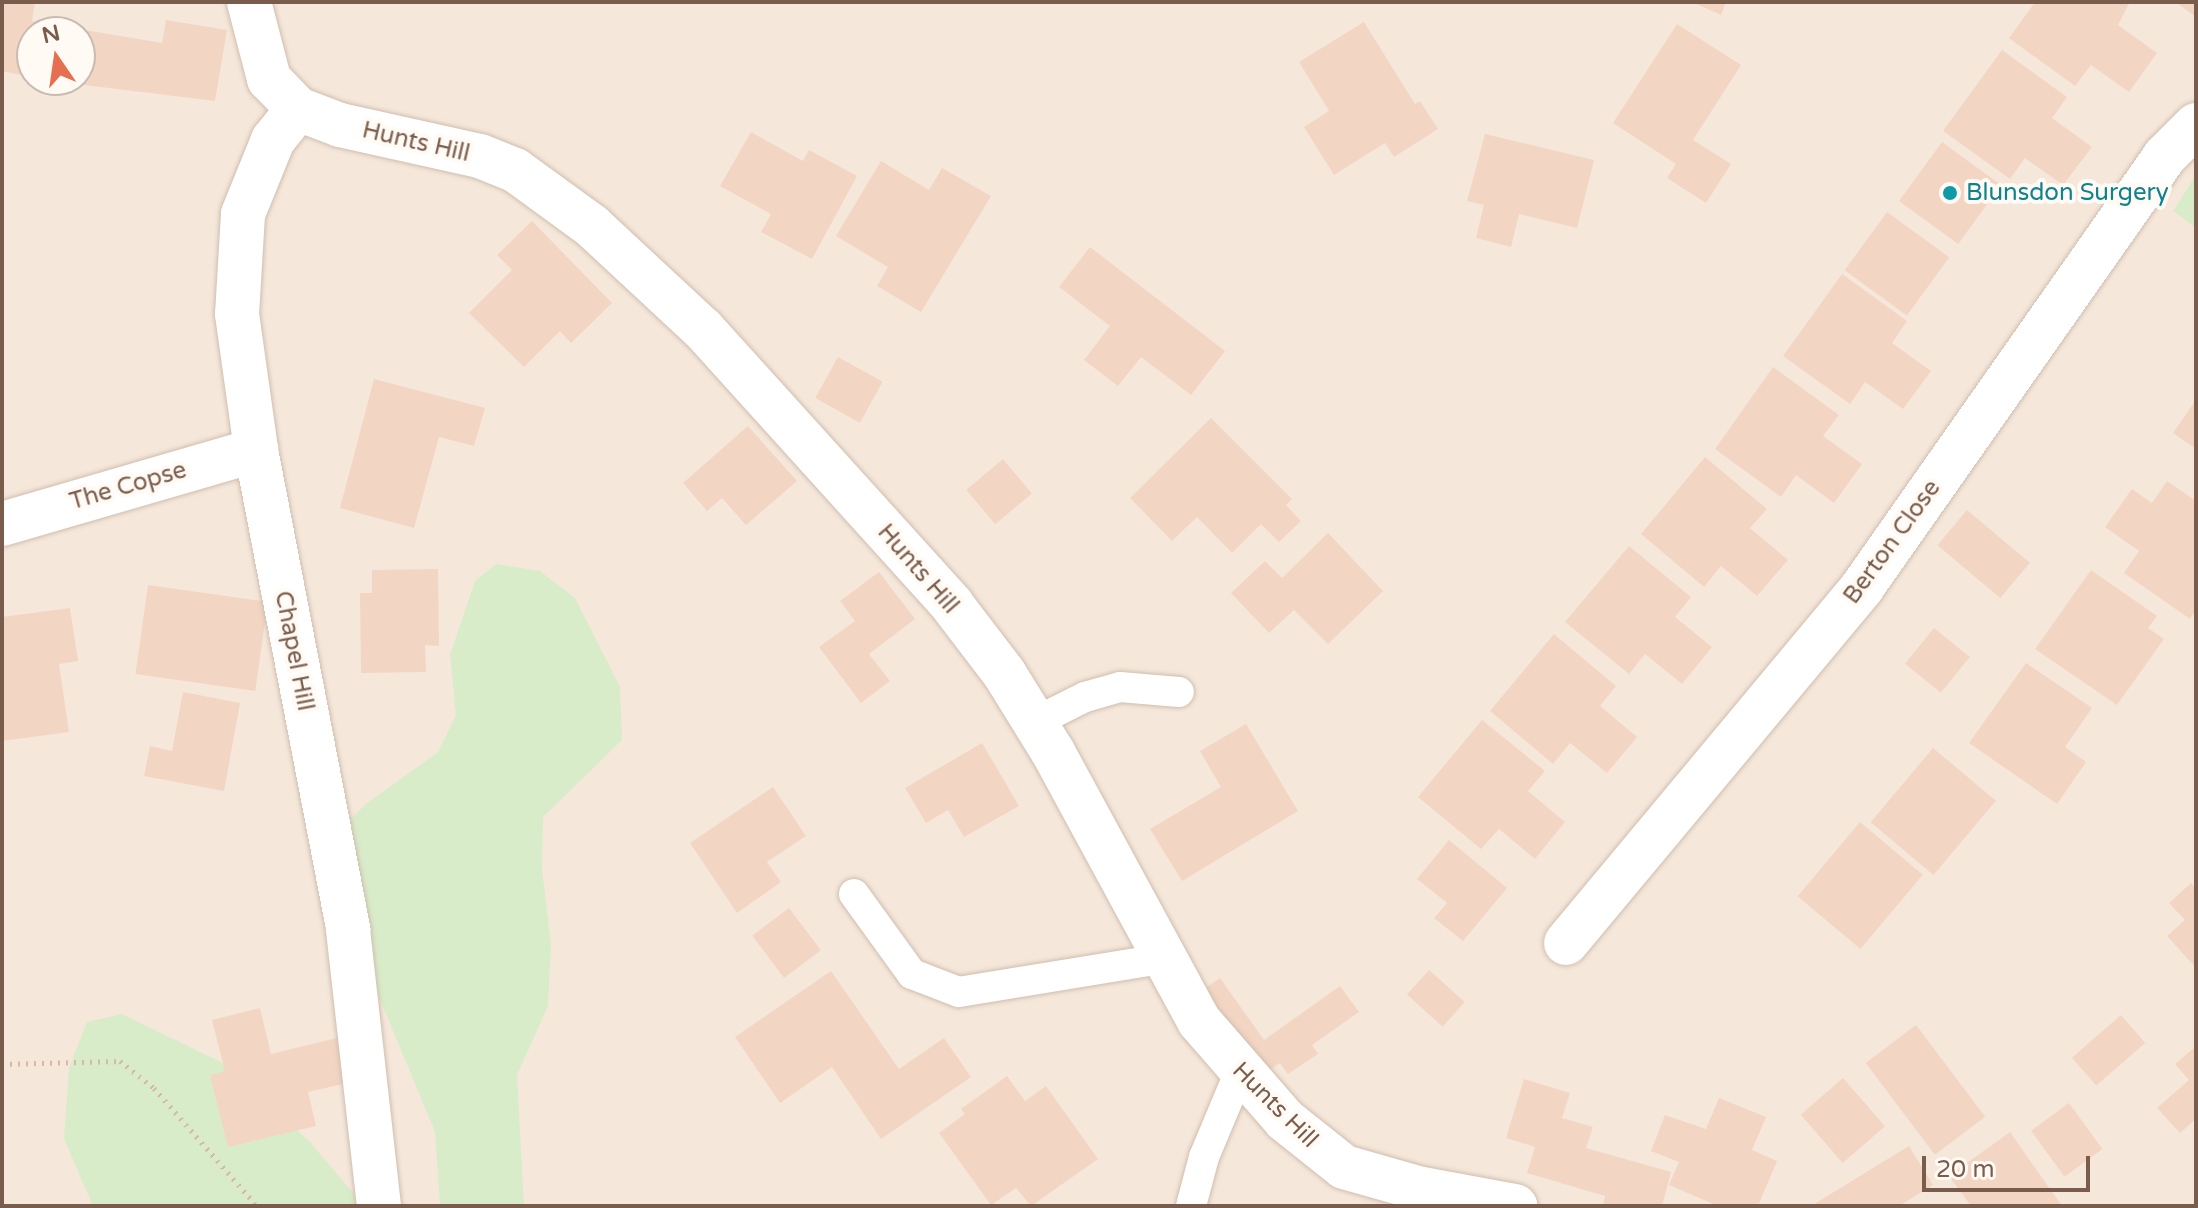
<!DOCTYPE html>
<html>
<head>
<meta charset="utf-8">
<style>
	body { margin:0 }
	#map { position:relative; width:2198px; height:1208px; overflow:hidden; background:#fdf6ec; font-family:"Varela Round",sans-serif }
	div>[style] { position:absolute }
	.residential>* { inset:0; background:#f5e8da }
	.green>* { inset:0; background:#d8ecc9 }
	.building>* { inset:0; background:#f3d5c3; transform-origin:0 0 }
	.path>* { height:5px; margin-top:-2.5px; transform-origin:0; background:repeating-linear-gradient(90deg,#d9b8a5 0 2px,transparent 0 8px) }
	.roads { filter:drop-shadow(0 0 2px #d1beb0) drop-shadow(0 0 2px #d1beb0) }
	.service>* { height:30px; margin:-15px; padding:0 15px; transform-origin:15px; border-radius:15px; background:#fff }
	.minor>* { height:44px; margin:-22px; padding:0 22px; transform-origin:22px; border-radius:22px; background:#fff }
	.dots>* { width:22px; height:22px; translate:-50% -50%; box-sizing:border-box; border:4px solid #fffaf3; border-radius:50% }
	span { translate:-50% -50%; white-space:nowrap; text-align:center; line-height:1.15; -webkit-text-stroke:8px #fffaf3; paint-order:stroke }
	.street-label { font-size:24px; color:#7a5c4d }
	.culture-label { font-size:24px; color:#0d838f }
	.left { translate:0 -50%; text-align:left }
	.frame { position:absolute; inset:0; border:4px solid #7a5c4d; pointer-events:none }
	.north { position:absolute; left:16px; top:16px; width:80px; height:80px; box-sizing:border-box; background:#fffaf3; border:2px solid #cabbb1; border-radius:50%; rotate:347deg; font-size:22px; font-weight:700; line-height:32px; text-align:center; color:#7a5c4d }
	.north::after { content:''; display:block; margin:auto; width:28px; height:36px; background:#e76f51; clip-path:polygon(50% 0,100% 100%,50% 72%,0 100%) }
	.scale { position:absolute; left:1922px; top:1156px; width:168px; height:36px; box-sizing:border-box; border:4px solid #7a5c4d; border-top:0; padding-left:10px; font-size:24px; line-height:28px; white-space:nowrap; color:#7a5c4d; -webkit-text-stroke:6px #fffaf3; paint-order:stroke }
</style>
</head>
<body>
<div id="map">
	<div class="residential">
		<i style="clip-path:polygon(evenodd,2px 2px,2196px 2px,2196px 1206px,2px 1206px,2px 2px,32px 32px,80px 32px,80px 80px,32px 80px,32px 32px)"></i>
	</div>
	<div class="green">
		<i style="clip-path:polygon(2196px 175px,2196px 228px,2173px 211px)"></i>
		<i style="clip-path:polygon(496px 564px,540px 571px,575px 598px,620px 687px,622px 740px,543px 817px,542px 869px,551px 945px,548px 1006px,517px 1075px,524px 1206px,440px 1206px,435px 1132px,318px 850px,366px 804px,438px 752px,456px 715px,450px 655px,475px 581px)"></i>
		<i style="clip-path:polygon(122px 1014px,225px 1064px,310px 1142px,364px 1206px,93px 1206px,64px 1139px,69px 1068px,87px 1022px)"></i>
	</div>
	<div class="building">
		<i style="clip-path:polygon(2px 2px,35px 2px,32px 21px,162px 43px,166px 20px,227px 30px,215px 101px,60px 82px,80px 80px,80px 32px,32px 32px,32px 77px,2px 71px)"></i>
		<i style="clip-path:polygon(1692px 2px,1726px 2px,1721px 15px)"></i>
		<i style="clip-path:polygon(2035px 2px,2130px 2px,2118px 25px,2157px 53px,2129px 92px,2091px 65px,2075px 86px,2009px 38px)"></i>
		<i style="clip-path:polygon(2175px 2px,2196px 2px,2196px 17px)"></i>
		<i style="clip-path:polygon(1364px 22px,1415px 104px,1420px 101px,1438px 129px,1394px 157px,1385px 143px,1334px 175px,1304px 127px,1329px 111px,1299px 62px)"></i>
		<i style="clip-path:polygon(1677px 24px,1741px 65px,1693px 140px,1731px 164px,1706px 203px,1667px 178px,1676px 164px,1613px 123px)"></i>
		<i style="clip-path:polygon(2002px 50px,2067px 97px,2052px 118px,2092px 147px,2063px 185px,2025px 158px,2010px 179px,1943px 131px)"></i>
		<i style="clip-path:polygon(751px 132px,803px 161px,809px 150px,857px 176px,812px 259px,761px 232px,771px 214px,720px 186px)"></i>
		<i style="clip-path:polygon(1485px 134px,1594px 160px,1577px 228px,1519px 214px,1511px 247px,1476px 238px,1484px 205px,1467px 201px)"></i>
		<i style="left:1942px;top:142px;width:73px;height:73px;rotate:36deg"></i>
		<i style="clip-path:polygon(881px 161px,929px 190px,942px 168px,991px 196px,921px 312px,877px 286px,888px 267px,836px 236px)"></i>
		<i style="left:1887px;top:212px;width:77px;height:72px;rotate:36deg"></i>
		<i style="clip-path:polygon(532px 221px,612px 303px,571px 343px,560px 331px,524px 367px,469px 313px,512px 270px,497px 255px)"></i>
		<i style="clip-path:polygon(1090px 247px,1225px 351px,1191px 395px,1141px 357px,1118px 386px,1084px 360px,1110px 326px,1059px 287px)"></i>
		<i style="clip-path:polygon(1842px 274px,1907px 321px,1892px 343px,1931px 371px,1903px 409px,1865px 382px,1850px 404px,1783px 356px)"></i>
		<i style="left:838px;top:357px;width:51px;height:47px;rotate:29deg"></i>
		<i style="clip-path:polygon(1773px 367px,1839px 415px,1823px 436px,1862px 464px,1834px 503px,1796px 475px,1781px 497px,1715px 449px)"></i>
		<i style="clip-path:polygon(374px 379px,485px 408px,474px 446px,439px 437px,414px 528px,340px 508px)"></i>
		<i style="clip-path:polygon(2196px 400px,2196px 449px,2173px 433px)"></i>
		<i style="clip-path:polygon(1211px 418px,1292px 499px,1286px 505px,1301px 521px,1279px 542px,1261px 524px,1232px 553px,1197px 517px,1172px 541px,1130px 498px)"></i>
		<i style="clip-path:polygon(748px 426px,797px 481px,746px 525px,722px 498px,707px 511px,683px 483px)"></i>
		<i style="clip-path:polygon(1705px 457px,1767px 509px,1750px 528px,1788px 560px,1757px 596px,1721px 566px,1704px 587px,1641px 534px)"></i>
		<i style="left:1003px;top:459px;width:45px;height:48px;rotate:50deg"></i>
		<i style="clip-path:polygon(2167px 481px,2196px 501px,2196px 610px,2190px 619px,2124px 573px,2139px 551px,2105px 527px,2132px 489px,2152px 503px)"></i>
		<i style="left:1967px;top:510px;width:82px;height:46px;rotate:40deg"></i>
		<i style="clip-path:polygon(1328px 533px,1383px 591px,1328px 644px,1294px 610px,1269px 633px,1231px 593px,1265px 561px,1282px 578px)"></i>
		<i style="clip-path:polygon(1629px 546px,1691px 597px,1675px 617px,1712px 647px,1682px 684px,1645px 654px,1629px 674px,1565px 622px)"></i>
		<i style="clip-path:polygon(438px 569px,439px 646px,425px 645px,426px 672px,361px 673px,360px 593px,372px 593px,372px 570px)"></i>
		<i style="clip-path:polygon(2091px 570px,2157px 616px,2148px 628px,2164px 639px,2117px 705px,2035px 649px)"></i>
		<i style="clip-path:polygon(879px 572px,915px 619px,869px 654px,890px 681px,861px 703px,819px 647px,855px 621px,840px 601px)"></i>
		<i style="left:148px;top:585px;width:121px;height:90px;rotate:8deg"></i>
		<i style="clip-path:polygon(70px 608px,78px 661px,59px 664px,69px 732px,2px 741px,2px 617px)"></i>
		<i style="left:1934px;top:628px;width:46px;height:46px;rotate:39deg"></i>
		<i style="clip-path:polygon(1554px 634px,1616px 686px,1600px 706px,1637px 737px,1607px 773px,1570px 743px,1553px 764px,1490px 711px)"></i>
		<i style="clip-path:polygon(2026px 663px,2092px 708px,2065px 747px,2086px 762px,2057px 804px,1969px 743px)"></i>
		<i style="clip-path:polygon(183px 692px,240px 703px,224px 791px,144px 776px,150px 746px,172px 751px)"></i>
		<i style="clip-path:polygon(1482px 720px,1545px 771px,1528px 791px,1565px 822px,1535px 859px,1499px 829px,1481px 849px,1418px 797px)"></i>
		<i style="clip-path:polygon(1246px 724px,1298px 811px,1182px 881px,1150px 829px,1221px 787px,1200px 751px)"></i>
		<i style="clip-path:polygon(982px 743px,1019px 806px,964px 837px,948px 810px,926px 823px,905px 788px)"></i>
		<i style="left:1933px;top:748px;width:82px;height:97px;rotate:40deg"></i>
		<i style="clip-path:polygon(773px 787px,806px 836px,767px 862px,781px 882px,737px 913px,690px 843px)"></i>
		<i style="left:1860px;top:822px;width:82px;height:97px;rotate:40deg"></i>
		<i style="clip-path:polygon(1449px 840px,1507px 888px,1463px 941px,1434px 918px,1447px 903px,1417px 879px)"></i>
		<i style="clip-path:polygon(2191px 883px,2196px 888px,2196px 968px,2167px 936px,2185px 920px,2169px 903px)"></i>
		<i style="left:789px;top:908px;width:53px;height:46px;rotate:53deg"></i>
		<i style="left:1429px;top:970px;width:48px;height:33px;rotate:42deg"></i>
		<i style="clip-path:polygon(831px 971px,899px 1069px,944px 1038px,971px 1077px,881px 1139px,832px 1067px,780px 1103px,735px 1037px)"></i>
		<i style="clip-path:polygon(1220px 978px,1264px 1040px,1340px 986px,1359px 1012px,1312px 1045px,1318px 1054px,1288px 1074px,1280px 1063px,1262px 1075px,1203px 990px)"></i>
		<i style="clip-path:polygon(260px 1008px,271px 1054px,345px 1036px,356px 1081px,308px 1092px,316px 1126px,228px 1147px,210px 1075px,225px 1071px,212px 1020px)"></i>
		<i style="left:2121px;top:1015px;width:37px;height:65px;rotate:49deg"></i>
		<i style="left:1916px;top:1025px;width:115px;height:63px;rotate:53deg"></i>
		<i style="clip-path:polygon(2196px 1046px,2196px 1119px,2180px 1133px,2157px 1108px,2189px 1080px,2175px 1064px)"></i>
		<i style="clip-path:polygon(1007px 1076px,1025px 1101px,1046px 1086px,1098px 1159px,1031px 1206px,1016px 1188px,991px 1205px,939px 1133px,965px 1114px,961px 1109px)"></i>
		<i style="left:1843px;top:1078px;width:64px;height:56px;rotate:49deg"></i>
		<i style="clip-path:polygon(1524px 1079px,1570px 1093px,1562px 1118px,1593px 1127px,1586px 1148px,1671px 1172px,1662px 1206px,1603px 1206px,1605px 1196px,1527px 1173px,1535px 1147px,1506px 1138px)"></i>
		<i style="clip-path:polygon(1719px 1098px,1766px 1117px,1752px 1150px,1777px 1161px,1758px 1206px,1718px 1206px,1669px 1185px,1679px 1162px,1651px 1151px,1665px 1115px,1706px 1129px)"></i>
		<i style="left:2069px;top:1103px;width:57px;height:47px;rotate:54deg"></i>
		<i style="clip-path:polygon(2010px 1132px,2062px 1206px,1971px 1206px,1949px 1176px)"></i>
		<i style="clip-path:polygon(1909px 1146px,1933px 1185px,1899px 1206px,1811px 1206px)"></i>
	</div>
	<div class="path">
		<i style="left:2px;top:1064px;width:118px;rotate:-1.5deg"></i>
		<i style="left:120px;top:1061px;width:43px;rotate:38.5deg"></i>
		<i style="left:154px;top:1088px;width:157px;rotate:48.9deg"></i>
	</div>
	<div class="roads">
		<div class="service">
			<i style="left:1035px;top:722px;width:56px;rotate:-26.6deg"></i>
			<i style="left:1085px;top:697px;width:36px;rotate:-16deg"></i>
			<i style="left:1120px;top:687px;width:59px;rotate:4.8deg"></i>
			<i style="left:854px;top:894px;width:99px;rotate:54.1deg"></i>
			<i style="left:912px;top:974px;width:50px;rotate:21deg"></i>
			<i style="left:959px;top:992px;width:205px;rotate:-9.3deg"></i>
			<i style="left:1191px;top:1206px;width:51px;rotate:-75.1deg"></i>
			<i style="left:1204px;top:1157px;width:93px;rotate:-67.3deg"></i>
		</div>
		<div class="minor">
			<i style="left:249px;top:2px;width:80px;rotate:75.4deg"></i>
			<i style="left:269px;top:79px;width:42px;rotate:46deg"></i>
			<i style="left:298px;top:109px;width:45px;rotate:20.9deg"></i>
			<i style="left:340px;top:125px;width:143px;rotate:12.5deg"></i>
			<i style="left:480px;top:156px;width:38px;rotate:22deg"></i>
			<i style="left:515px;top:170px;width:95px;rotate:36deg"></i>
			<i style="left:592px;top:226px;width:151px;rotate:42.9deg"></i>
			<i style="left:703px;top:329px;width:372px;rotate:47.9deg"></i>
			<i style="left:952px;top:605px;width:86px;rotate:52.6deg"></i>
			<i style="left:1004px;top:673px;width:93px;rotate:58.2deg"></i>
			<i style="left:1053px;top:752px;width:306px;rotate:61.5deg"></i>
			<i style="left:1199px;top:1021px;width:131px;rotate:49deg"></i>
			<i style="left:1285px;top:1120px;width:75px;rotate:38.5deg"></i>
			<i style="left:1344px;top:1167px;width:81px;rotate:15.8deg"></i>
			<i style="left:1422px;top:1189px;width:95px;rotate:10.4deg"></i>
			<i style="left:298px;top:109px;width:40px;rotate:129deg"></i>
			<i style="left:273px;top:140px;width:80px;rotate:112.1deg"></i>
			<i style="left:243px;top:214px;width:100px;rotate:93.4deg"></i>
			<i style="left:237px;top:314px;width:137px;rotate:82deg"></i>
			<i style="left:256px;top:450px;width:489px;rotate:79.1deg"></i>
			<i style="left:348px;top:930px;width:278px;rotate:83.6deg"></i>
			<i style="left:2px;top:524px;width:265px;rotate:-16.2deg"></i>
			<i style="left:1566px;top:943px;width:464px;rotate:-50.2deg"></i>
			<i style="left:1863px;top:586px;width:525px;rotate:-54.92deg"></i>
			<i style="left:2165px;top:156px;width:44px;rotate:-45deg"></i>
		</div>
	</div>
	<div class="dots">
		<i style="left:1950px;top:193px;background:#0f9aa8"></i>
	</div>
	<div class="street-label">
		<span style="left:416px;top:142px;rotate:13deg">Hunts Hill</span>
		<span style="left:128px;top:486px;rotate:-16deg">The Copse</span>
		<span style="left:1892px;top:542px;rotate:-54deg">Berton Close</span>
		<span style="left:918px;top:569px;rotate:49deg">Hunts Hill</span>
		<span style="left:294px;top:651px;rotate:79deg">Chapel Hill</span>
		<span style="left:1275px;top:1105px;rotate:45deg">Hunts Hill</span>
	</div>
	<div class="culture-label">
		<span class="left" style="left:1966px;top:193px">Blunsdon Surgery</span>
	</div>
	<div class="frame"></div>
	<div class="north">N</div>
	<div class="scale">20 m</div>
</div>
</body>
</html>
